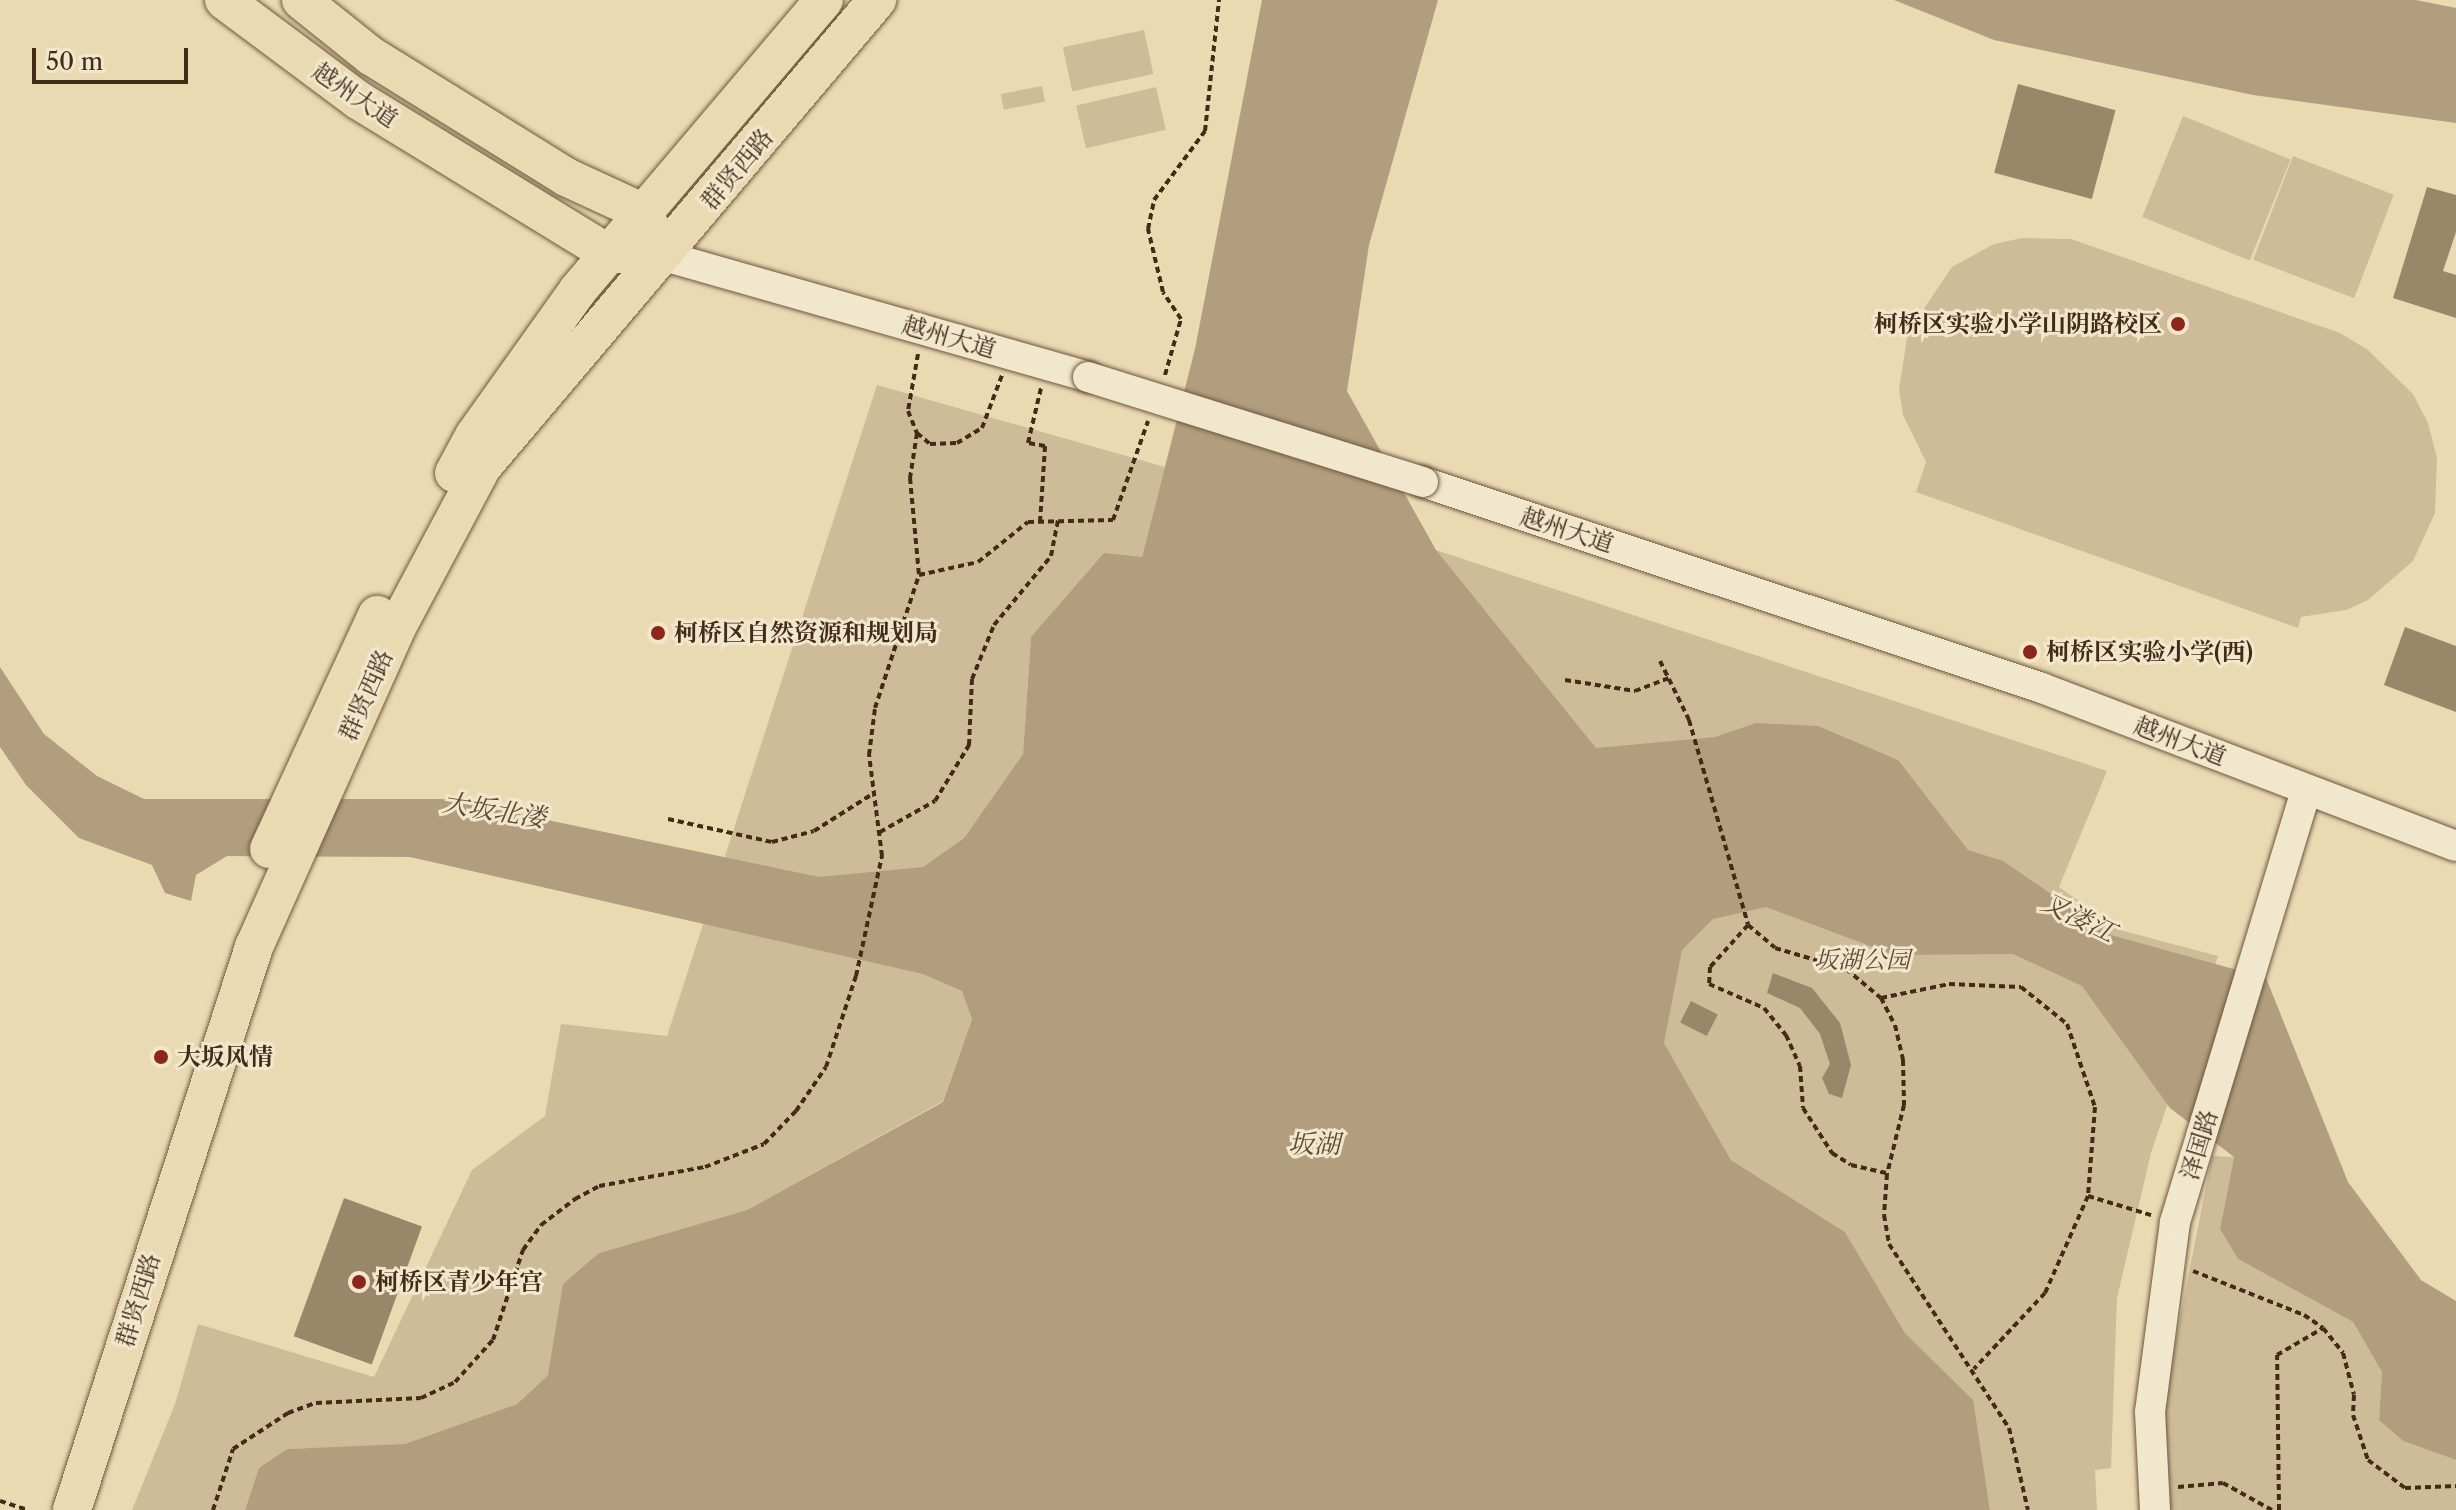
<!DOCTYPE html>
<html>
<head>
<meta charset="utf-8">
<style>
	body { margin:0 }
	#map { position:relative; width:2456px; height:1510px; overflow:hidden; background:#eadab2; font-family:"Libre Caslon Text","Noto Serif SC",serif }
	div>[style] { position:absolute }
	.green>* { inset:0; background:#cebc98; transform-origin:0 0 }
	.water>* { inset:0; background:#b29e7e }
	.building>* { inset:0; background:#9a8668; transform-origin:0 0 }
	.path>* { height:4px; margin-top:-2px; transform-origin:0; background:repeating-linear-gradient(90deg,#442b18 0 6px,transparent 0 10px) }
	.roads { filter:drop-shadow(0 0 2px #6e573e) drop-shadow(0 0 2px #6e573e) }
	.minor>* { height:30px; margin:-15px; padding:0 15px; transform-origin:15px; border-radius:15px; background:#f1e7cd }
	.major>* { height:38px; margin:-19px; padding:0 19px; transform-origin:19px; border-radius:19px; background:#eadab2 }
	.bridges { filter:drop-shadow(0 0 2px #6e573e) drop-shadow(0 0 2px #6e573e) }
	.minor-bridge>* { height:30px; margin:-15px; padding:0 15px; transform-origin:15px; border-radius:15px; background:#f1e7cd }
	.dots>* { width:22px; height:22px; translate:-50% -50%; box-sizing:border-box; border:4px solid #f1e7cd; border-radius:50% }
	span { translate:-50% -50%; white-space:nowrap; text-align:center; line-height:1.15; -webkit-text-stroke:6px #f1e7cd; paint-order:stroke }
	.street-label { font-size:24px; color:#442b18 }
	.poi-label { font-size:24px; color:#442b18; font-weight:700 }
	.right { translate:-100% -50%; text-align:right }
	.left { translate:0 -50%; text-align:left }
	.park-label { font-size:24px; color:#604832; font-style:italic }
	.water-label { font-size:26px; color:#604832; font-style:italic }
	.scale { position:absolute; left:32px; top:48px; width:156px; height:36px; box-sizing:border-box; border:4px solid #442b18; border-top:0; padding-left:10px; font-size:24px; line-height:28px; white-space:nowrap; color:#442b18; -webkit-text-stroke:6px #f1e7cd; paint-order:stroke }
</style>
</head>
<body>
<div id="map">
	<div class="green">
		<i style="left:1144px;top:30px;width:45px;height:83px;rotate:78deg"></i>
		<i style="left:1042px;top:86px;width:16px;height:42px;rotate:79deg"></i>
		<i style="left:1156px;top:87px;width:44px;height:82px;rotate:77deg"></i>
		<i style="left:2183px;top:116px;width:116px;height:109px;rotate:22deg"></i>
		<i style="left:2293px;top:156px;width:108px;height:111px;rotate:21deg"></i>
		<i style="clip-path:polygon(2022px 238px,2071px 239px,2340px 333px,2368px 350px,2413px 394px,2428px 423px,2437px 458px,2435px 513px,2413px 561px,2368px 600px,2346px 610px,2301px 617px,2298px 628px,1916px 492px,1926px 462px,1903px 415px,1899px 389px,1908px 332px,1952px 267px,1994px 244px)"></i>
		<i style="clip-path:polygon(877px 385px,1165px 467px,1142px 557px,1031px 637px,1023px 754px,964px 838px,923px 867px,972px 1019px,943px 1101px,747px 1210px,599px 1253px,548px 1375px,517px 1404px,405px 1445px,287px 1449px,259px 1469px,245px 1510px,132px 1510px,175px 1404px,198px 1324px,374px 1377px,472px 1170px,545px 1116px,561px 1024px,667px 1036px)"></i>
		<i style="clip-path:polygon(1436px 550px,2107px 771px,2059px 887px,2120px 930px,2218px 956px,2151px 1153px,2117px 1298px,2111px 1468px,2095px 1470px,2097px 1510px,1990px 1510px,1972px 1400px,1905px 1333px,1845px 1232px,1731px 1160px,1664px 1043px)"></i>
		<i style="clip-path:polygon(2212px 1156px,2234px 1157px,2220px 1229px,2238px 1259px,2353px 1322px,2382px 1372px,2379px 1420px,2403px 1441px,2456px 1460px,2456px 1510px,2166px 1510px,2164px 1399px)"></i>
	</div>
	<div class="water">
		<i style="clip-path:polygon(1262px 0,1438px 0,1369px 245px,1347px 391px,1436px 550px,1596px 748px,1715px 737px,1756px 723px,1818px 726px,1898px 760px,1968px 850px,2003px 861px,2111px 935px,2266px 978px,2348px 1182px,2421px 1280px,2456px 1301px,2456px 1460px,2403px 1441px,2379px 1420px,2382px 1372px,2353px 1322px,2238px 1259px,2220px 1229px,2234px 1157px,2170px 1108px,2082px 986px,2013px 954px,1894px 955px,1766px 907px,1713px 919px,1682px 950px,1664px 1043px,1731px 1160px,1845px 1232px,1905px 1333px,1973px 1400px,1990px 1510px,245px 1510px,259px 1468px,287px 1449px,405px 1444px,517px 1404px,548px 1375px,563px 1284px,599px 1253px,747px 1210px,943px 1102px,972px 1019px,962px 991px,923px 974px,410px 857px,227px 856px,196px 875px,191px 901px,165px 893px,152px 865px,79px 838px,26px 785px,0 747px,0 667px,44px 734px,97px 776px,144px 799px,447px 799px,819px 877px,923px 867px,964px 838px,1023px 754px,1031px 637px,1104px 553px,1142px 557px,1195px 349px)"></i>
		<i style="clip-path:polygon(1894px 0,2416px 0,2456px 8px,2456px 123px,2253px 95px,1994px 40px)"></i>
	</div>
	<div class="building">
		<i style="left:2018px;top:84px;width:101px;height:92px;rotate:15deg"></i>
		<i style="clip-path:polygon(2427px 187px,2456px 195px,2456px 232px,2443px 271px,2456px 275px,2456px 318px,2393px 298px)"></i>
		<i style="clip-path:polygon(2405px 627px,2456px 646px,2456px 712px,2384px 685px)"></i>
		<i style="clip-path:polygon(1773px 973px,1812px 988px,1840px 1023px,1851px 1065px,1842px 1098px,1829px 1094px,1822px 1078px,1830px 1064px,1820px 1034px,1800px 1008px,1767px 993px)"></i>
		<i style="left:1691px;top:1001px;width:30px;height:24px;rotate:27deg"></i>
		<i style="left:344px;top:1198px;width:83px;height:147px;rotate:20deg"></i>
	</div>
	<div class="path">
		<i style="left:918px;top:354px;width:58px;rotate:100deg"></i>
		<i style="left:908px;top:411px;width:24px;rotate:68deg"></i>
		<i style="left:917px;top:433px;width:17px;rotate:40deg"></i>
		<i style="left:930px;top:444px;width:27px;rotate:-2deg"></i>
		<i style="left:957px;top:443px;width:29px;rotate:-31deg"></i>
		<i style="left:982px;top:428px;width:57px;rotate:-69.3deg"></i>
		<i style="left:1165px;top:375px;width:58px;rotate:-74.1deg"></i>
		<i style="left:1181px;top:319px;width:32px;rotate:-124deg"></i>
		<i style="left:1163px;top:292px;width:65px;rotate:-103.4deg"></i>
		<i style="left:1148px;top:229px;width:30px;rotate:-78deg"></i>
		<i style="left:1154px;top:200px;width:86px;rotate:-53.5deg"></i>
		<i style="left:1205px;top:131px;width:132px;rotate:-83.9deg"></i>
		<i style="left:917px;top:433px;width:46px;rotate:98.8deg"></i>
		<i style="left:910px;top:478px;width:97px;rotate:84.7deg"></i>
		<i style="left:1040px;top:522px;width:76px;rotate:-86.2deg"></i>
		<i style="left:1045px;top:446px;width:17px;rotate:-170deg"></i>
		<i style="left:1028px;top:443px;width:57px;rotate:-76.7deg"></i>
		<i style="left:1660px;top:661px;width:66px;rotate:63.8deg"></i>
		<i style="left:1689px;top:720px;width:213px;rotate:73.9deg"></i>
		<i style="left:1748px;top:925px;width:35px;rotate:40deg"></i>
		<i style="left:1775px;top:948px;width:74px;rotate:16.5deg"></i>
		<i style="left:1846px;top:969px;width:45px;rotate:39.6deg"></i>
		<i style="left:1881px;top:998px;width:30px;rotate:63deg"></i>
		<i style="left:1895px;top:1025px;width:36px;rotate:77deg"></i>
		<i style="left:1903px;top:1060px;width:45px;rotate:88.7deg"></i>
		<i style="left:1904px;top:1105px;width:71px;rotate:103.8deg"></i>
		<i style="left:1887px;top:1174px;width:41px;rotate:94.2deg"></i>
		<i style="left:1884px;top:1215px;width:29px;rotate:80deg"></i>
		<i style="left:1889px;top:1244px;width:220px;rotate:56.9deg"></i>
		<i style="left:2009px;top:1428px;width:84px;rotate:77deg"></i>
		<i style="left:1565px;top:680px;width:71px;rotate:8.9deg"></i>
		<i style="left:1635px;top:691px;width:36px;rotate:-21deg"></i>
		<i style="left:668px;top:819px;width:107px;rotate:12.5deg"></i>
		<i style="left:772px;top:842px;width:43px;rotate:-14.7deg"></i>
		<i style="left:814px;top:831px;width:71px;rotate:-32.3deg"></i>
		<i style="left:880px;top:832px;width:63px;rotate:-29.4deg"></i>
		<i style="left:935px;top:801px;width:66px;rotate:-58.7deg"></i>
		<i style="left:969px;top:745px;width:66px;rotate:-87.4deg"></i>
		<i style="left:972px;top:679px;width:58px;rotate:-67.8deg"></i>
		<i style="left:994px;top:625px;width:89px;rotate:-50.4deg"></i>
		<i style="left:1051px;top:556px;width:37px;rotate:-79deg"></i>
		<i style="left:1748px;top:925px;width:57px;rotate:132.1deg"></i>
		<i style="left:1710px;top:967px;width:17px;rotate:93deg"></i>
		<i style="left:1709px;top:984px;width:60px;rotate:23.6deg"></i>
		<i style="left:1764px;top:1008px;width:35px;rotate:51deg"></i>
		<i style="left:1786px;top:1035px;width:34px;rotate:66deg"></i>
		<i style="left:1800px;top:1066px;width:42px;rotate:85.9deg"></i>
		<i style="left:1803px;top:1108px;width:54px;rotate:57.2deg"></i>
		<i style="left:1832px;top:1153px;width:22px;rotate:32deg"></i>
		<i style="left:1851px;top:1165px;width:37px;rotate:13deg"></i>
		<i style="left:1881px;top:998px;width:69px;rotate:-11.6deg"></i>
		<i style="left:1949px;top:984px;width:72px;rotate:2.4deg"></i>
		<i style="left:2021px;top:987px;width:59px;rotate:38.8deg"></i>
		<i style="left:2067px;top:1024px;width:88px;rotate:71.4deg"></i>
		<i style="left:2095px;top:1107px;width:89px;rotate:94.5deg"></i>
		<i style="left:2088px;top:1196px;width:106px;rotate:113.9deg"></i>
		<i style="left:2045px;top:1293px;width:104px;rotate:133.1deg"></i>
		<i style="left:2088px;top:1196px;width:66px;rotate:16.8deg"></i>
		<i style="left:2193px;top:1271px;width:119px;rotate:21.6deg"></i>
		<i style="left:2304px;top:1315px;width:23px;rotate:34deg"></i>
		<i style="left:2323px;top:1328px;width:32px;rotate:51deg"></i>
		<i style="left:2343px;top:1353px;width:43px;rotate:75.3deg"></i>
		<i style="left:2354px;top:1395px;width:20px;rotate:93deg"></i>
		<i style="left:2353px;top:1415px;width:47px;rotate:71.6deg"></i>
		<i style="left:2368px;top:1460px;width:46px;rotate:37.1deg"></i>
		<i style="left:2405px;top:1488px;width:51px;rotate:-2.2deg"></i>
		<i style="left:2178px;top:1487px;width:45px;rotate:-5.1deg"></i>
		<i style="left:2223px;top:1483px;width:56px;rotate:28.9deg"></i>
		<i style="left:0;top:1501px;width:29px;rotate:18deg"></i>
		<i style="left:213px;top:1510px;width:64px;rotate:-71.8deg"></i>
		<i style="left:233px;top:1449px;width:66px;rotate:-33.2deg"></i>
		<i style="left:288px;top:1413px;width:30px;rotate:-20deg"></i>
		<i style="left:316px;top:1403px;width:105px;rotate:-2.7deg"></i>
		<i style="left:421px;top:1398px;width:38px;rotate:-25deg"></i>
		<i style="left:455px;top:1382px;width:57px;rotate:-47.9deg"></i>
		<i style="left:493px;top:1340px;width:95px;rotate:-71.6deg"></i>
		<i style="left:523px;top:1250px;width:31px;rotate:-54deg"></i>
		<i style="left:541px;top:1225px;width:43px;rotate:-37.4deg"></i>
		<i style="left:575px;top:1199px;width:27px;rotate:-28deg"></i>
		<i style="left:599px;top:1186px;width:108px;rotate:-10.2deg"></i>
		<i style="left:705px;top:1167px;width:63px;rotate:-21.3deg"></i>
		<i style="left:764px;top:1144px;width:46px;rotate:-45.9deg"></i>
		<i style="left:796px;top:1111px;width:53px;rotate:-55.7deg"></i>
		<i style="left:826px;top:1067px;width:96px;rotate:-71.8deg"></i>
		<i style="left:856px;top:976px;width:123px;rotate:-77.8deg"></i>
		<i style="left:882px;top:856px;width:102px;rotate:-97.3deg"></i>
		<i style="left:869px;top:755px;width:47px;rotate:-82.7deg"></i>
		<i style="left:875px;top:708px;width:140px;rotate:-71.7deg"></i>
		<i style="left:919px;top:575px;width:60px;rotate:-12.4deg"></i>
		<i style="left:978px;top:562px;width:64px;rotate:-38.7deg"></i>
		<i style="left:1028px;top:522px;width:85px;rotate:-1.3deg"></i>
		<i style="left:1113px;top:520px;width:105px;rotate:-70.5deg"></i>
		<i style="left:2279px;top:1510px;width:155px;rotate:-90.7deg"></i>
		<i style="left:2277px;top:1355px;width:53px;rotate:-30.4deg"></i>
	</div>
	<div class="roads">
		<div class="minor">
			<i style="left:664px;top:256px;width:441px;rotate:15.9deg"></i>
			<i style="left:1423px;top:482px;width:652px;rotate:18.41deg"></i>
			<i style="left:2042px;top:688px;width:443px;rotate:20.9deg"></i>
			<i style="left:2155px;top:1510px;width:98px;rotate:-92.9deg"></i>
			<i style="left:2150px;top:1412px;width:192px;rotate:-82.5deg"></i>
			<i style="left:2175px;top:1222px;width:451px;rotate:-73.1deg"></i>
		</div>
		<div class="major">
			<i style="left:224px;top:0;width:167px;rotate:36.7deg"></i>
			<i style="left:358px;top:100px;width:294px;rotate:31.5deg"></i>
			<i style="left:609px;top:254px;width:24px"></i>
			<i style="left:301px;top:0;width:90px;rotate:38.7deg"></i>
			<i style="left:371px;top:56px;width:229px;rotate:31.8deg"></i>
			<i style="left:566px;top:177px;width:86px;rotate:24.8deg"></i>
			<i style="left:644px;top:213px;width:24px;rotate:66deg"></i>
			<i style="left:454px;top:473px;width:42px;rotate:-61.6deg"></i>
			<i style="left:474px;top:436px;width:179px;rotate:-54.5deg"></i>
			<i style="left:578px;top:290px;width:380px;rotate:-49.7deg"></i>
			<i style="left:269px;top:849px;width:258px;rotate:-65.2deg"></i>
			<i style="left:72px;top:1510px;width:592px;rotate:-72.09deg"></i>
			<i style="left:254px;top:947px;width:348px;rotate:-65.9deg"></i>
			<i style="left:396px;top:629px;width:183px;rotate:-62deg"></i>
			<i style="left:482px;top:467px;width:612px;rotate:-49.77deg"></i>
		</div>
	</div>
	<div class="bridges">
		<div class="minor-bridge">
			<i style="left:1088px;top:377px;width:351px;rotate:17.4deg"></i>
		</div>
	</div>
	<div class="dots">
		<i style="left:2178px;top:324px;background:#8f2418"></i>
		<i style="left:658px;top:633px;background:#8f2418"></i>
		<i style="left:2030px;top:652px;background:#8f2418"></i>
		<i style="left:161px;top:1057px;background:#8f2418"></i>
		<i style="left:359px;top:1282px;background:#8f2418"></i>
	</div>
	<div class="street-label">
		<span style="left:355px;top:95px;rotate:34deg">越州大道</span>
		<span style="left:737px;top:169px;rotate:-50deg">群贤西路</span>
		<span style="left:949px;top:337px;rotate:16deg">越州大道</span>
		<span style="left:1567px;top:530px;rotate:18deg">越州大道</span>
		<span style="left:366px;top:695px;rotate:-66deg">群贤西路</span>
		<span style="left:2180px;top:741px;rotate:21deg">越州大道</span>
		<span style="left:2199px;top:1145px;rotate:-73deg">泽国路</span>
		<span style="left:138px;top:1300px;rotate:-73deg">群贤西路</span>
	</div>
	<div class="poi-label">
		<span class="right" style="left:2162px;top:324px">柯桥区实验小学山阴路校区</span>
		<span class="left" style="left:674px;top:633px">柯桥区自然资源和规划局</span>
		<span class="left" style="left:2046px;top:652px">柯桥区实验小学(西)</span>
		<span class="left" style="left:177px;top:1057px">大坂风情</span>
		<span class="left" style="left:375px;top:1282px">柯桥区青少年宫</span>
	</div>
	<div class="park-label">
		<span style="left:1862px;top:960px">坂湖公园</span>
	</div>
	<div class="water-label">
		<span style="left:494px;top:811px;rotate:9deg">大坂北溇</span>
		<span style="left:2078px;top:918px;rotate:26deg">叉溇江</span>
		<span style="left:1314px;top:1145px">坂湖</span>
	</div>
	<div class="scale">50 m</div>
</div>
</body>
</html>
